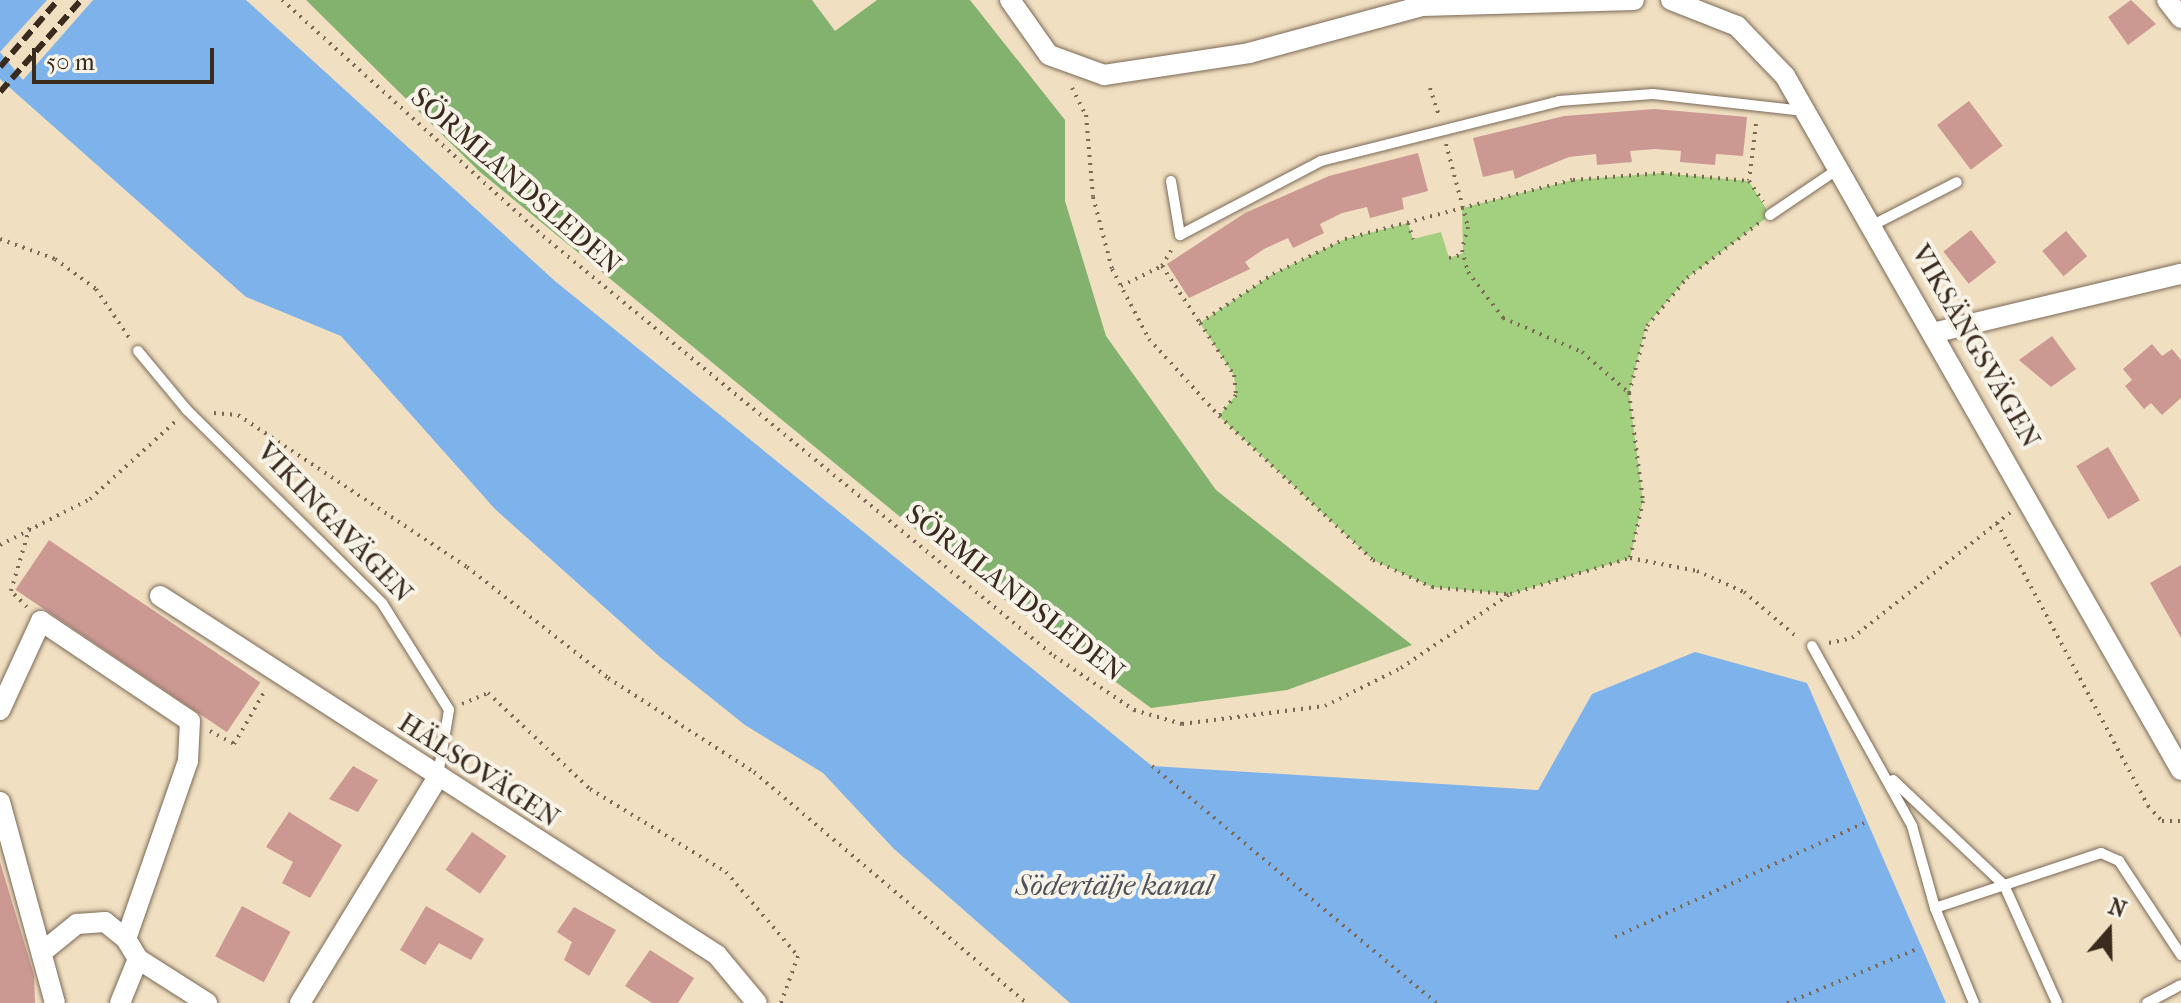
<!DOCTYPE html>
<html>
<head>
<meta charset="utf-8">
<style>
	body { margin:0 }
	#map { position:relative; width:2181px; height:1003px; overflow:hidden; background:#f1dfc1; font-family:"IM FELL French Canon",serif }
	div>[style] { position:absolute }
	.green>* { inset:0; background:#a3d07e }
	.forest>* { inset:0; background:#82b26d }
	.water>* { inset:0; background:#7eb2eb }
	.pier>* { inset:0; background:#f1dfc1 }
	.building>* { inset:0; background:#cc9892; transform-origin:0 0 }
	.path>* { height:4px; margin-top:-2px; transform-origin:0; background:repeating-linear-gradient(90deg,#7b6957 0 2px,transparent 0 8px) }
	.roads { filter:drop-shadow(0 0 2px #7b6957) drop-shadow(0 0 2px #7b6957) }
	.service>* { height:10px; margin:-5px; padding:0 5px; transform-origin:5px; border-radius:5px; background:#fff }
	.minor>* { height:20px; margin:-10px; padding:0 10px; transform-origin:10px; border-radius:10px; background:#fff }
	.rail>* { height:6px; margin-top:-3px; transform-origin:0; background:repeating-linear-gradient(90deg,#3b2a1e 0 12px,transparent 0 18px) }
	span { translate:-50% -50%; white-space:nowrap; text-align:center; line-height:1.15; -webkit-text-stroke:8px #f7f3e8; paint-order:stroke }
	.street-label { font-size:28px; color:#3b2a1e }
	.water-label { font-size:30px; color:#4f535c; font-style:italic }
	.north { position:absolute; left:2069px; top:891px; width:80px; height:80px; -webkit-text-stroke:6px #f7f3e8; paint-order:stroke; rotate:20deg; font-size:22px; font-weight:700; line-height:32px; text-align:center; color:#3b2a1e }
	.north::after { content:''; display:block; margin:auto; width:28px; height:36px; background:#3b2a1e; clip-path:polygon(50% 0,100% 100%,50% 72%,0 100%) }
	.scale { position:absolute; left:32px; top:48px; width:182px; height:36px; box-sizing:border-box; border:4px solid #3b2a1e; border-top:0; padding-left:10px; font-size:24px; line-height:28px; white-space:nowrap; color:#3b2a1e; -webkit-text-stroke:6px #f7f3e8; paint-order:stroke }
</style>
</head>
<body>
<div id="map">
	<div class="green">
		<i style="clip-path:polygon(1662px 173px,1749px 181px,1770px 215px,1687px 278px,1646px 326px,1629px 393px,1643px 501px,1630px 558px,1510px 594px,1432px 587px,1373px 560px,1219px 416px,1236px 395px,1234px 375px,1200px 323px,1273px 274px,1345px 239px,1408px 223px,1413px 239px,1441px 232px,1449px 258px,1463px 253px,1462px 208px,1573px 180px)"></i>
	</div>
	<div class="forest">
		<i style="clip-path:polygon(306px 0,812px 0,835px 31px,877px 0,970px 0,1065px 120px,1065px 201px,1106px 336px,1216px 490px,1412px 645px,1287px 690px,1151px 708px,971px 575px,480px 172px)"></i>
	</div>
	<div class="water">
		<i style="clip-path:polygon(0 0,246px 0,555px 281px,1152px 766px,1538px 790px,1592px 694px,1695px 652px,1807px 683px,1946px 1003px,1070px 1003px,894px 849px,823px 773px,745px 725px,660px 657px,495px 509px,341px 336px,246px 297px,0 79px)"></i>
	</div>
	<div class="pier">
		<i style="clip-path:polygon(47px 0,93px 0,23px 80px,0 52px)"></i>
	</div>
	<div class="building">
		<i style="clip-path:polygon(2131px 0,2156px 24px,2128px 45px,2108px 17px)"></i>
		<i style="left:1969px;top:101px;width:56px;height:40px;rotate:53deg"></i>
		<i style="clip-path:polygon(1655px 109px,1747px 117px,1743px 156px,1716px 154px,1715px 165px,1680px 162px,1681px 151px,1655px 149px,1630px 151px,1632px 162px,1597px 165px,1596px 154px,1569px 157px,1515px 179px,1513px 170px,1483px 177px,1473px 138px,1564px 116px)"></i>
		<i style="clip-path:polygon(1418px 153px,1428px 191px,1402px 198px,1404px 209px,1370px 218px,1367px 207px,1342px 213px,1320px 224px,1324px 233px,1293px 248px,1288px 238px,1264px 249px,1245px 262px,1250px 269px,1189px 298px,1167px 264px,1245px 213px,1329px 176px)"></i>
		<i style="left:1971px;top:230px;width:41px;height:35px;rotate:52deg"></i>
		<i style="left:2066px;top:231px;width:33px;height:31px;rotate:50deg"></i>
		<i style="clip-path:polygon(2052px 336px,2076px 369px,2051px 387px,2019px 360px)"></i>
		<i style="clip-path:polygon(2152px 344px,2162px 356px,2172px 349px,2181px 360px,2181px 398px,2162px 415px,2151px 403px,2144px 409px,2125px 386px,2132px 380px,2123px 369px)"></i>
		<i style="left:2108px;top:447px;width:62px;height:37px;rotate:59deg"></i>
		<i style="left:49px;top:540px;width:255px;height:60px;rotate:34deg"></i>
		<i style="clip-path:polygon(2181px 565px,2181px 638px,2150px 583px)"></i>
		<i style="clip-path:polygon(353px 766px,378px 780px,358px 812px,329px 799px)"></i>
		<i style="clip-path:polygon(289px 812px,342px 845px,310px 898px,282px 883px,293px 862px,266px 847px)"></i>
		<i style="left:472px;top:832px;width:42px;height:46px;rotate:35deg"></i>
		<i style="clip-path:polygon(0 862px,34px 975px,35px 1003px,0 1003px)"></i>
		<i style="left:242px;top:906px;width:55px;height:57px;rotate:28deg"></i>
		<i style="clip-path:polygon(426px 906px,484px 939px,471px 960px,439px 943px,425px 965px,400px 950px)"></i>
		<i style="clip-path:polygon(574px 907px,616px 930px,589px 976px,564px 960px,572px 942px,557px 932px)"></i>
		<i style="clip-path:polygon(650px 950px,694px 978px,678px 1003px,652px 1003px,625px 986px)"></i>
	</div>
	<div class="path">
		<i style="left:282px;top:0;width:352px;rotate:42.1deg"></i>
		<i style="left:543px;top:236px;width:661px;rotate:39.42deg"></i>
		<i style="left:1054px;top:656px;width:97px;rotate:34deg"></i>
		<i style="left:1134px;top:710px;width:50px;rotate:16.3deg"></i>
		<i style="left:1182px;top:724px;width:144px;rotate:-7.2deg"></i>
		<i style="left:1325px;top:706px;width:85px;rotate:-26.6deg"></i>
		<i style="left:1401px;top:668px;width:132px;rotate:-34.2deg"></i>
		<i style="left:1510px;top:594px;width:125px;rotate:-16.7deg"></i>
		<i style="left:1630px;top:558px;width:68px;rotate:11deg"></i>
		<i style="left:1697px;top:571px;width:51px;rotate:24.1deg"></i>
		<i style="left:1744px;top:592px;width:71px;rotate:40.4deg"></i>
		<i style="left:1072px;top:88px;width:30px;rotate:63deg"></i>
		<i style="left:1086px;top:115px;width:82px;rotate:85.1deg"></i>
		<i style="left:1093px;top:197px;width:74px;rotate:75.2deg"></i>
		<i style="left:1112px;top:269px;width:79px;rotate:62.1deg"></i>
		<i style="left:1149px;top:339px;width:104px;rotate:47.7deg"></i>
		<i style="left:1219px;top:416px;width:211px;rotate:43.1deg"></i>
		<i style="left:1373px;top:560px;width:65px;rotate:24.6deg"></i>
		<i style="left:1432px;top:587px;width:75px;rotate:5.3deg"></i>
		<i style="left:1430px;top:88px;width:29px;rotate:72deg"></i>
		<i style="left:1756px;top:124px;width:57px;rotate:97deg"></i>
		<i style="left:1749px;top:181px;width:25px;rotate:56deg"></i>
		<i style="left:1446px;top:144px;width:86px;rotate:75.2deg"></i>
		<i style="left:1468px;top:227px;width:24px;rotate:105deg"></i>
		<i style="left:1462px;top:250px;width:23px;rotate:75deg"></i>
		<i style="left:1468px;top:272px;width:58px;rotate:52.7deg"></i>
		<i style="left:1503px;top:318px;width:86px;rotate:23.3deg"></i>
		<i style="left:1582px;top:352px;width:62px;rotate:41.1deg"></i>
		<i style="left:1629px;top:393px;width:109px;rotate:82.6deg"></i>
		<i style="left:1643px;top:501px;width:58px;rotate:102.8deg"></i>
		<i style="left:1408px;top:223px;width:17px;rotate:73deg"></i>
		<i style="left:0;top:239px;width:59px;rotate:20deg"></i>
		<i style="left:55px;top:259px;width:51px;rotate:36.2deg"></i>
		<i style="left:96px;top:289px;width:60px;rotate:55.8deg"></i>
		<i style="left:1449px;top:258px;width:16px;rotate:-15deg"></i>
		<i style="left:1162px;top:266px;width:69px;rotate:56.3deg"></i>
		<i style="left:1200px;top:323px;width:88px;rotate:-33.9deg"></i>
		<i style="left:1273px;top:274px;width:80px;rotate:-25.9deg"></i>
		<i style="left:1345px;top:239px;width:121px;rotate:-14.8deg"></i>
		<i style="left:1462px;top:208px;width:114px;rotate:-14.2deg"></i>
		<i style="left:1573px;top:180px;width:89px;rotate:-4.5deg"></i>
		<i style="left:1662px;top:173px;width:87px;rotate:5.3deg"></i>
		<i style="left:1121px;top:286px;width:46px;rotate:-26deg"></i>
		<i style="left:1162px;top:266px;width:22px;rotate:-60deg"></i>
		<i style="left:1200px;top:323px;width:62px;rotate:56.8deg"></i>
		<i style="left:1234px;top:375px;width:20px;rotate:84deg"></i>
		<i style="left:1236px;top:395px;width:27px;rotate:129deg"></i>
		<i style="left:1629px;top:393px;width:69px;rotate:-75deg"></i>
		<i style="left:1647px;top:326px;width:62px;rotate:-50.2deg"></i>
		<i style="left:1687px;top:278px;width:91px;rotate:-37.4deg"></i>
		<i style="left:214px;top:413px;width:24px;rotate:5deg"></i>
		<i style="left:238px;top:415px;width:275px;rotate:33.6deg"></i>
		<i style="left:467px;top:567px;width:179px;rotate:38.2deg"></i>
		<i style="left:608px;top:678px;width:174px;rotate:32.8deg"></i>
		<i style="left:754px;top:772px;width:357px;rotate:40.3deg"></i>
		<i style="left:1997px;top:523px;width:321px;rotate:61.9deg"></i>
		<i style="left:2148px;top:806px;width:21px;rotate:47deg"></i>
		<i style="left:2162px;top:821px;width:19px"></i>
		<i style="left:0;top:545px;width:101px;rotate:-27.1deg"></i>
		<i style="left:90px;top:499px;width:118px;rotate:-42.2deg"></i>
		<i style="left:27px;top:607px;width:23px;rotate:-135deg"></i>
		<i style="left:11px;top:591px;width:68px;rotate:-73.7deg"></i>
		<i style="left:1829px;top:643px;width:24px;rotate:-12deg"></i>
		<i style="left:1852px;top:638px;width:204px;rotate:-38.4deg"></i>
		<i style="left:462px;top:704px;width:28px;rotate:-23deg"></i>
		<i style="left:488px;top:693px;width:140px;rotate:43.3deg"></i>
		<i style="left:590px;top:789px;width:159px;rotate:31.4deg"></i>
		<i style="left:726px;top:872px;width:111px;rotate:49.4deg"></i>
		<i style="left:798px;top:956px;width:50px;rotate:109.9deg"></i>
		<i style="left:210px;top:731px;width:27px;rotate:28deg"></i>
		<i style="left:234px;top:744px;width:64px;rotate:-59.8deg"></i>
		<i style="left:1152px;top:766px;width:370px;rotate:39.8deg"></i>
		<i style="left:1615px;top:937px;width:278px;rotate:-24.6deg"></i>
		<i style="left:1787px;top:1003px;width:141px;rotate:-22.6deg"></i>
	</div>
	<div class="roads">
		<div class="service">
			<i style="left:1171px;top:181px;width:55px;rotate:80.5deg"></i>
			<i style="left:1180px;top:235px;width:159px;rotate:-27.7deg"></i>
			<i style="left:1321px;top:161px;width:245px;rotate:-14.1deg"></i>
			<i style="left:1559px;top:101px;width:94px;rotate:-4.3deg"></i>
			<i style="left:1653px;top:94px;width:152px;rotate:6.4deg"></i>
			<i style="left:1770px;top:215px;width:82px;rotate:-34.1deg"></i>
			<i style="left:1873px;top:225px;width:94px;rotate:-27.1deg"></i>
			<i style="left:138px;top:351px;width:77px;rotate:50.3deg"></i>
			<i style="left:187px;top:410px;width:274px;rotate:44.7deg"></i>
			<i style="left:382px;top:603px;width:126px;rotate:57.9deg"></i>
			<i style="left:449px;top:710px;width:66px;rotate:99.6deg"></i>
			<i style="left:1812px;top:646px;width:206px;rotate:60.9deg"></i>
			<i style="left:1912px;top:826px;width:85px;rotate:74.3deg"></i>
			<i style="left:1935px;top:908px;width:103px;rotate:67.7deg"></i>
			<i style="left:1893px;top:780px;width:153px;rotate:43.4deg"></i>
			<i style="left:2004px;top:885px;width:129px;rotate:65.8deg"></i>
			<i style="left:1935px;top:908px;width:175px;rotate:-18.3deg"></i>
			<i style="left:2101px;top:853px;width:20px;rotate:24deg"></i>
			<i style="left:2119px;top:861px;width:113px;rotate:56.6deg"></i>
			<i style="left:2147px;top:1003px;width:38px;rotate:-28deg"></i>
		</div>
		<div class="minor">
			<i style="left:1010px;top:0;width:67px;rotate:54.7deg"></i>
			<i style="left:1049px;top:55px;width:59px;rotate:20deg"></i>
			<i style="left:1104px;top:75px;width:147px;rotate:-8.6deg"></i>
			<i style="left:1249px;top:53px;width:179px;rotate:-15.2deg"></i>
			<i style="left:1422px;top:6px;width:212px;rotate:-1.6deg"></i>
			<i style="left:1671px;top:0;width:71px;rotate:21.5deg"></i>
			<i style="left:1737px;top:26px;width:69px;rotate:46.2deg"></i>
			<i style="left:1785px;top:76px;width:799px;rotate:60.29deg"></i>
			<i style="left:2167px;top:0;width:23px;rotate:52deg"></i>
			<i style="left:1937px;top:332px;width:251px;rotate:-13.4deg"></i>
			<i style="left:160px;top:596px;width:663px;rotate:32.8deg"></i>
			<i style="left:717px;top:955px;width:62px;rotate:50.2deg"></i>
			<i style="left:0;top:710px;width:98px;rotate:-65.3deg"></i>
			<i style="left:41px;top:621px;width:179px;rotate:33.9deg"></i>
			<i style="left:190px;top:721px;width:40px;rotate:92.9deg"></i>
			<i style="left:188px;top:761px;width:188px;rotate:109.2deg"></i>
			<i style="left:126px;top:939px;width:23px;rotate:59deg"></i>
			<i style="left:138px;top:959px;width:82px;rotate:32.5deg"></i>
			<i style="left:0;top:802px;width:208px;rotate:74.7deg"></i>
			<i style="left:46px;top:949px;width:40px;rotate:-39deg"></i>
			<i style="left:77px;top:924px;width:28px;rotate:-4deg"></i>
			<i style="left:105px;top:922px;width:27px;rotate:39deg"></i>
			<i style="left:120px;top:1003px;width:48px;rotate:-67.8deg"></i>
			<i style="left:300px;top:1003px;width:265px;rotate:-58.6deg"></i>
		</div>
	</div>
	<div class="rail">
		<i style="left:0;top:67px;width:89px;rotate:-49.1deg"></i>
		<i style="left:0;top:92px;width:123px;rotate:-48.6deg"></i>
	</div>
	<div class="street-label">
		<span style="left:516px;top:181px;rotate:41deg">SÖRMLANDSLEDEN</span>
		<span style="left:1976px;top:346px;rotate:60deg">VIKSÄNGSVÄGEN</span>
		<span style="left:335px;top:522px;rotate:46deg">VIKINGAVÄGEN</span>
		<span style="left:1015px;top:593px;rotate:38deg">SÖRMLANDSLEDEN</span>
		<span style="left:479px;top:770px;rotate:33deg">HÄLSOVÄGEN</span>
	</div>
	<div class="water-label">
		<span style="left:1114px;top:886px">Södertälje kanal</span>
	</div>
	<div class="north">N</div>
	<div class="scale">50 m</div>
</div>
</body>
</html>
